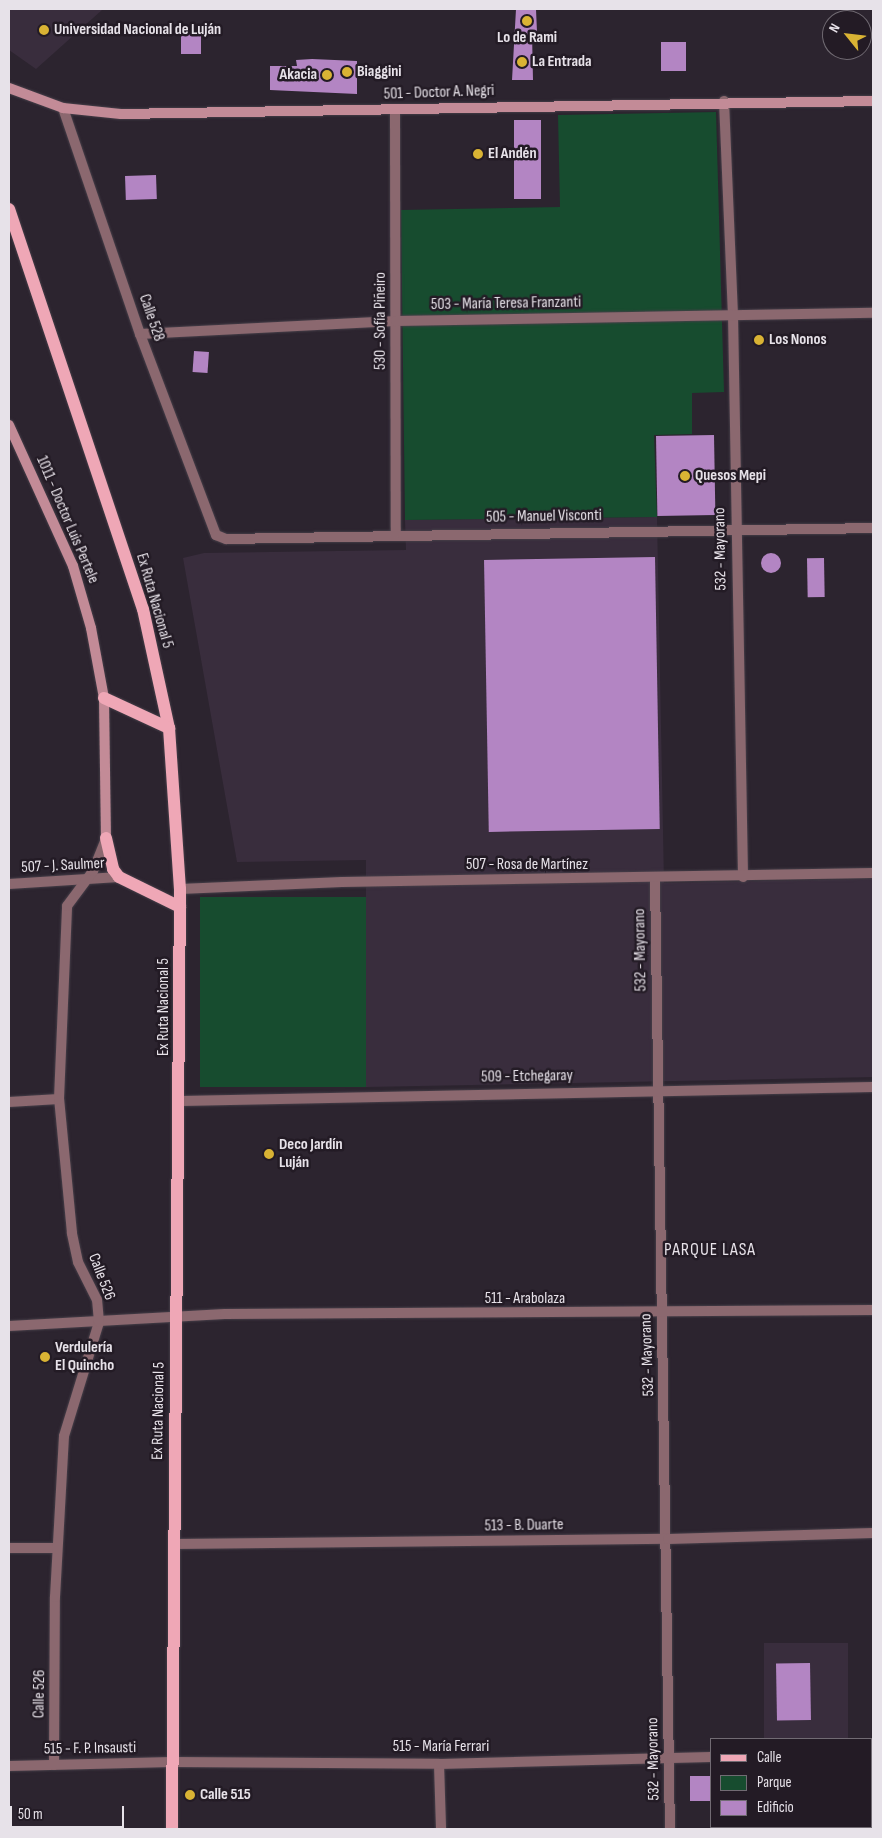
<!DOCTYPE html>
<html>
<head>
<meta charset="utf-8">
<style>
	body { margin:0 }
	#map { position:relative; width:882px; height:1838px; overflow:hidden; background:#2c242f; font-family:"Sofia Sans Condensed",sans-serif }
	div>[style] { position:absolute }
	.built>* { inset:0; background:#392d3d; transform-origin:0 0 }
	.green>* { inset:0; background:#174c2f; transform-origin:0 0 }
	.building>* { inset:0; background:#b385c3; transform-origin:0 0 }
	.round { border-radius:50% }
	.roads { filter:drop-shadow(0 0 1px #463f49) drop-shadow(0 0 1px #463f49) }
	.street>* { height:10px; margin:-5px; padding:0 5px; transform-origin:5px; border-radius:5px; background:#8b686f }
	.secondary>* { height:10px; margin:-5px; padding:0 5px; transform-origin:5px; border-radius:5px; background:#c38b97 }
	.primary>* { height:12px; margin:-6px; padding:0 6px; transform-origin:6px; border-radius:6px; background:#efa7b6 }
	.dots>* { width:14px; height:14px; translate:-50% -50%; box-sizing:border-box; border:2px solid #231b25; border-radius:50% }
	span { translate:-50% -50%; white-space:nowrap; text-align:center; line-height:1.15; -webkit-text-stroke:5px #231b25; paint-order:stroke }
	.poi-label { font-size:16px; color:#e7e2e9; font-weight:700 }
	.left { translate:0 -50%; text-align:left }
	.right { translate:-100% -50%; text-align:right }
	.street-label { font-size:16px; color:#e7e2e9 }
	.neighbourhood-label { font-size:18px; color:#e7e2e9; letter-spacing:1px }
	.frame { position:absolute; inset:0; border:10px solid #e7e2e9; pointer-events:none }
	.legend { position:absolute; left:710px; top:1738px; width:162px; height:90px; box-sizing:border-box; background:#231b25; border:1px solid #716b73; margin:0; padding:6px 9px; list-style:none; font-size:15px; color:#e7e2e9 }
	.legend li { display:flex; align-items:center; gap:10px; height:25px }
	.legend b { width:25px; border:1px solid #716b73 }
	.north { position:absolute; left:822px; top:10px; width:50px; height:50px; box-sizing:border-box; background:#231b25; border:1px solid #716b73; border-radius:50%; rotate:299deg; font-size:14px; font-weight:700; line-height:20px; text-align:center; color:#e7e2e9 }
	.north::after { content:''; display:block; margin:auto; width:18px; height:22px; background:#d9b334; clip-path:polygon(50% 0,100% 100%,50% 72%,0 100%) }
	.scale { position:absolute; left:10px; top:1806px; width:114px; height:22px; box-sizing:border-box; border:2px solid #e7e2e9; border-top:0; padding-left:6px; font-size:15px; line-height:18px; white-space:nowrap; color:#e7e2e9; -webkit-text-stroke:4px #231b25; paint-order:stroke }
</style>
</head>
<body>
<div id="map">
	<div class="built">
		<i style="clip-path:polygon(9px 9px,193px 9px,102px 10px,36px 69px,9px 50px)"></i>
		<i style="clip-path:polygon(657px 517px,664px 883px,873px 879px,873px 1077px,366px 1087px,366px 860px,237px 862px,183px 558px,204px 553px,406px 550px,405px 520px)"></i>
		<i style="left:764px;top:1643px;width:84px;height:96px"></i>
	</div>
	<div class="green">
		<i style="clip-path:polygon(716px 112px,724px 392px,692px 393px,692px 434px,654px 435px,657px 517px,405px 520px,401px 210px,560px 207px,558px 115px)"></i>
		<i style="left:366px;top:897px;width:190px;height:166px;rotate:90deg"></i>
	</div>
	<div class="building">
		<i style="clip-path:polygon(516px 9px,536px 9px,537px 32px,532px 33px,533px 80px,512px 80px)"></i>
		<i style="left:181px;top:29px;width:20px;height:25px"></i>
		<i style="left:686px;top:42px;width:29px;height:25px;rotate:90deg"></i>
		<i style="clip-path:polygon(312px 59px,357px 61px,357px 94px,270px 90px,270px 66px,297px 66px,296px 60px)"></i>
		<i style="left:514px;top:120px;width:27px;height:79px"></i>
		<i style="left:156px;top:175px;width:24px;height:31px;rotate:88deg"></i>
		<i style="left:194px;top:351px;width:15px;height:21px;rotate:4deg"></i>
		<i style="left:714px;top:435px;width:80px;height:58px;rotate:89deg"></i>
		<i class="round" style="left:761px;top:553px;width:20px;height:20px"></i>
		<i style="left:655px;top:557px;width:272px;height:171px;rotate:89deg"></i>
		<i style="left:824px;top:558px;width:39px;height:17px;rotate:89deg"></i>
		<i style="left:810px;top:1663px;width:57px;height:34px;rotate:89deg"></i>
		<i style="left:690px;top:1776px;width:21px;height:25px"></i>
	</div>
	<div class="roads">
		<div class="street">
			<i style="left:724px;top:101px;width:213px;rotate:87.6deg"></i>
			<i style="left:733px;top:314px;width:563px;rotate:88.98deg"></i>
			<i style="left:63px;top:108px;width:239px;rotate:71.2deg"></i>
			<i style="left:140px;top:334px;width:215px;rotate:69.3deg"></i>
			<i style="left:216px;top:535px;width:11px;rotate:22deg"></i>
			<i style="left:226px;top:539px;width:647px;rotate:-0.97deg"></i>
			<i style="left:395px;top:109px;width:424px;rotate:89.9deg"></i>
			<i style="left:140px;top:334px;width:256px;rotate:-2.9deg"></i>
			<i style="left:396px;top:321px;width:477px;rotate:-1deg"></i>
			<i style="left:655px;top:879px;width:950px;rotate:89.1deg"></i>
			<i style="left:9px;top:884px;width:110px;rotate:-3.6deg"></i>
			<i style="left:180px;top:889px;width:162px;rotate:-2.5deg"></i>
			<i style="left:342px;top:882px;width:531px;rotate:-0.97deg"></i>
			<i style="left:181px;top:1101px;width:692px;rotate:-1.16deg"></i>
			<i style="left:9px;top:1102px;width:50px;rotate:-3.4deg"></i>
			<i style="left:9px;top:1326px;width:216px;rotate:-3.2deg"></i>
			<i style="left:225px;top:1314px;width:648px;rotate:-0.35deg"></i>
			<i style="left:174px;top:1544px;width:494px;rotate:-0.6deg"></i>
			<i style="left:668px;top:1539px;width:205px;rotate:-1.7deg"></i>
			<i style="left:9px;top:1548px;width:48px"></i>
			<i style="left:871px;top:1755px;width:2px"></i>
			<i style="left:439px;top:1764px;width:65px;rotate:88.2deg"></i>
			<i style="left:54px;top:1765px;width:168px;rotate:-89.7deg"></i>
			<i style="left:55px;top:1597px;width:161px;rotate:-86.8deg"></i>
			<i style="left:64px;top:1436px;width:119px;rotate:-72.9deg"></i>
			<i style="left:99px;top:1322px;width:22px;rotate:-95deg"></i>
			<i style="left:97px;top:1300px;width:42px;rotate:-116.6deg"></i>
			<i style="left:78px;top:1262px;width:30px;rotate:-102deg"></i>
			<i style="left:72px;top:1233px;width:135px;rotate:-95.5deg"></i>
			<i style="left:59px;top:1099px;width:193px;rotate:-87.6deg"></i>
			<i style="left:67px;top:906px;width:44px;rotate:-53.4deg"></i>
			<i style="left:93px;top:871px;width:35px;rotate:-68deg"></i>
			<i style="left:9px;top:1766px;width:163px;rotate:-1.4deg"></i>
			<i style="left:172px;top:1762px;width:267px;rotate:0.4deg"></i>
			<i style="left:439px;top:1764px;width:272px;rotate:-1.5deg"></i>
		</div>
		<div class="secondary">
			<i style="left:9px;top:88px;width:58px;rotate:20.3deg"></i>
			<i style="left:63px;top:108px;width:58px;rotate:5.9deg"></i>
			<i style="left:121px;top:114px;width:752px;rotate:-0.99deg"></i>
			<i style="left:9px;top:425px;width:155px;rotate:65.6deg"></i>
			<i style="left:73px;top:566px;width:65px;rotate:73.8deg"></i>
			<i style="left:91px;top:628px;width:71px;rotate:79.5deg"></i>
			<i style="left:104px;top:698px;width:140px;rotate:89.2deg"></i>
		</div>
		<div class="primary">
			<i style="left:9px;top:209px;width:422px;rotate:71.5deg"></i>
			<i style="left:143px;top:609px;width:122px;rotate:77.7deg"></i>
			<i style="left:169px;top:728px;width:161px;rotate:86.1deg"></i>
			<i style="left:180px;top:889px;width:940px;rotate:90.49deg"></i>
			<i style="left:104px;top:698px;width:72px;rotate:24.8deg"></i>
			<i style="left:106px;top:838px;width:32px;rotate:77deg"></i>
			<i style="left:113px;top:869px;width:10px;rotate:53deg"></i>
			<i style="left:119px;top:877px;width:68px;rotate:26.2deg"></i>
		</div>
	</div>
	<div class="dots">
		<i style="left:527px;top:21px;background:#d9b334"></i>
		<i style="left:44px;top:30px;background:#d9b334"></i>
		<i style="left:522px;top:62px;background:#d9b334"></i>
		<i style="left:347px;top:72px;background:#d9b334"></i>
		<i style="left:327px;top:75px;background:#d9b334"></i>
		<i style="left:478px;top:154px;background:#d9b334"></i>
		<i style="left:759px;top:340px;background:#d9b334"></i>
		<i style="left:685px;top:476px;background:#d9b334"></i>
		<i style="left:269px;top:1154px;background:#d9b334"></i>
		<i style="left:45px;top:1357px;background:#d9b334"></i>
		<i style="left:190px;top:1795px;background:#d9b334"></i>
	</div>
	<div class="poi-label">
		<span class="left" style="left:54px;top:30px">Universidad Nacional de Luján</span>
		<span style="left:527px;top:38px">Lo de Rami</span>
		<span class="left" style="left:532px;top:62px">La Entrada</span>
		<span class="left" style="left:357px;top:72px">Biaggini</span>
		<span class="right" style="left:317px;top:75px">Akacia</span>
		<span class="left" style="left:488px;top:154px">El Andén</span>
		<span class="left" style="left:769px;top:340px">Los Nonos</span>
		<span class="left" style="left:695px;top:476px">Quesos Mepi</span>
		<span class="left" style="left:279px;top:1154px">Deco Jardín<br>Luján</span>
		<span class="left" style="left:55px;top:1357px">Verdulería<br>El Quincho</span>
		<span class="left" style="left:200px;top:1795px">Calle 515</span>
	</div>
	<div class="street-label">
		<span style="left:439px;top:93px;rotate:-2deg">501 - Doctor A. Negri</span>
		<span style="left:506px;top:304px;rotate:-1deg">503 - María Teresa Franzanti</span>
		<span style="left:151px;top:318px;rotate:71deg">Calle 528</span>
		<span style="left:381px;top:321px;rotate:-90deg">530 - Sofía Piñeiro</span>
		<span style="left:544px;top:517px;rotate:-1deg">505 - Manuel Visconti</span>
		<span style="left:67px;top:520px;rotate:67deg">1011 - Doctor Luis Pertele</span>
		<span style="left:721px;top:549px;rotate:-91deg">532 - Mayorano</span>
		<span style="left:154px;top:601px;rotate:74deg">Ex Ruta Nacional 5</span>
		<span style="left:527px;top:865px">507 - Rosa de Martínez</span>
		<span style="left:63px;top:866px;rotate:-3deg">507 - J. Saulmer</span>
		<span style="left:641px;top:950px;rotate:-91deg">532 - Mayorano</span>
		<span style="left:164px;top:1007px;rotate:-90deg">Ex Ruta Nacional 5</span>
		<span style="left:527px;top:1077px;rotate:-1deg">509 - Etchegaray</span>
		<span style="left:101px;top:1277px;rotate:69deg">Calle 526</span>
		<span style="left:525px;top:1299px">511 - Arabolaza</span>
		<span style="left:648px;top:1355px;rotate:-92deg">532 - Mayorano</span>
		<span style="left:159px;top:1411px;rotate:-89deg">Ex Ruta Nacional 5</span>
		<span style="left:524px;top:1526px;rotate:-1deg">513 - B. Duarte</span>
		<span style="left:40px;top:1694px;rotate:-89deg">Calle 526</span>
		<span style="left:441px;top:1747px">515 - María Ferrari</span>
		<span style="left:90px;top:1749px;rotate:-1deg">515 - F. P. Insausti</span>
		<span style="left:654px;top:1759px;rotate:-91deg">532 - Mayorano</span>
	</div>
	<div class="neighbourhood-label">
		<span style="left:710px;top:1250px">PARQUE LASA</span>
	</div>
	<div class="frame"></div>
	<ul class="legend">
	<li><b style="height:6px;background:#efa7b6"></b>Calle</li>
	<li><b style="height:14px;background:#174c2f"></b>Parque</li>
	<li><b style="height:14px;background:#b385c3"></b>Edificio</li>
	</ul>
	<div class="north">N</div>
	<div class="scale">50 m</div>
</div>
</body>
</html>
